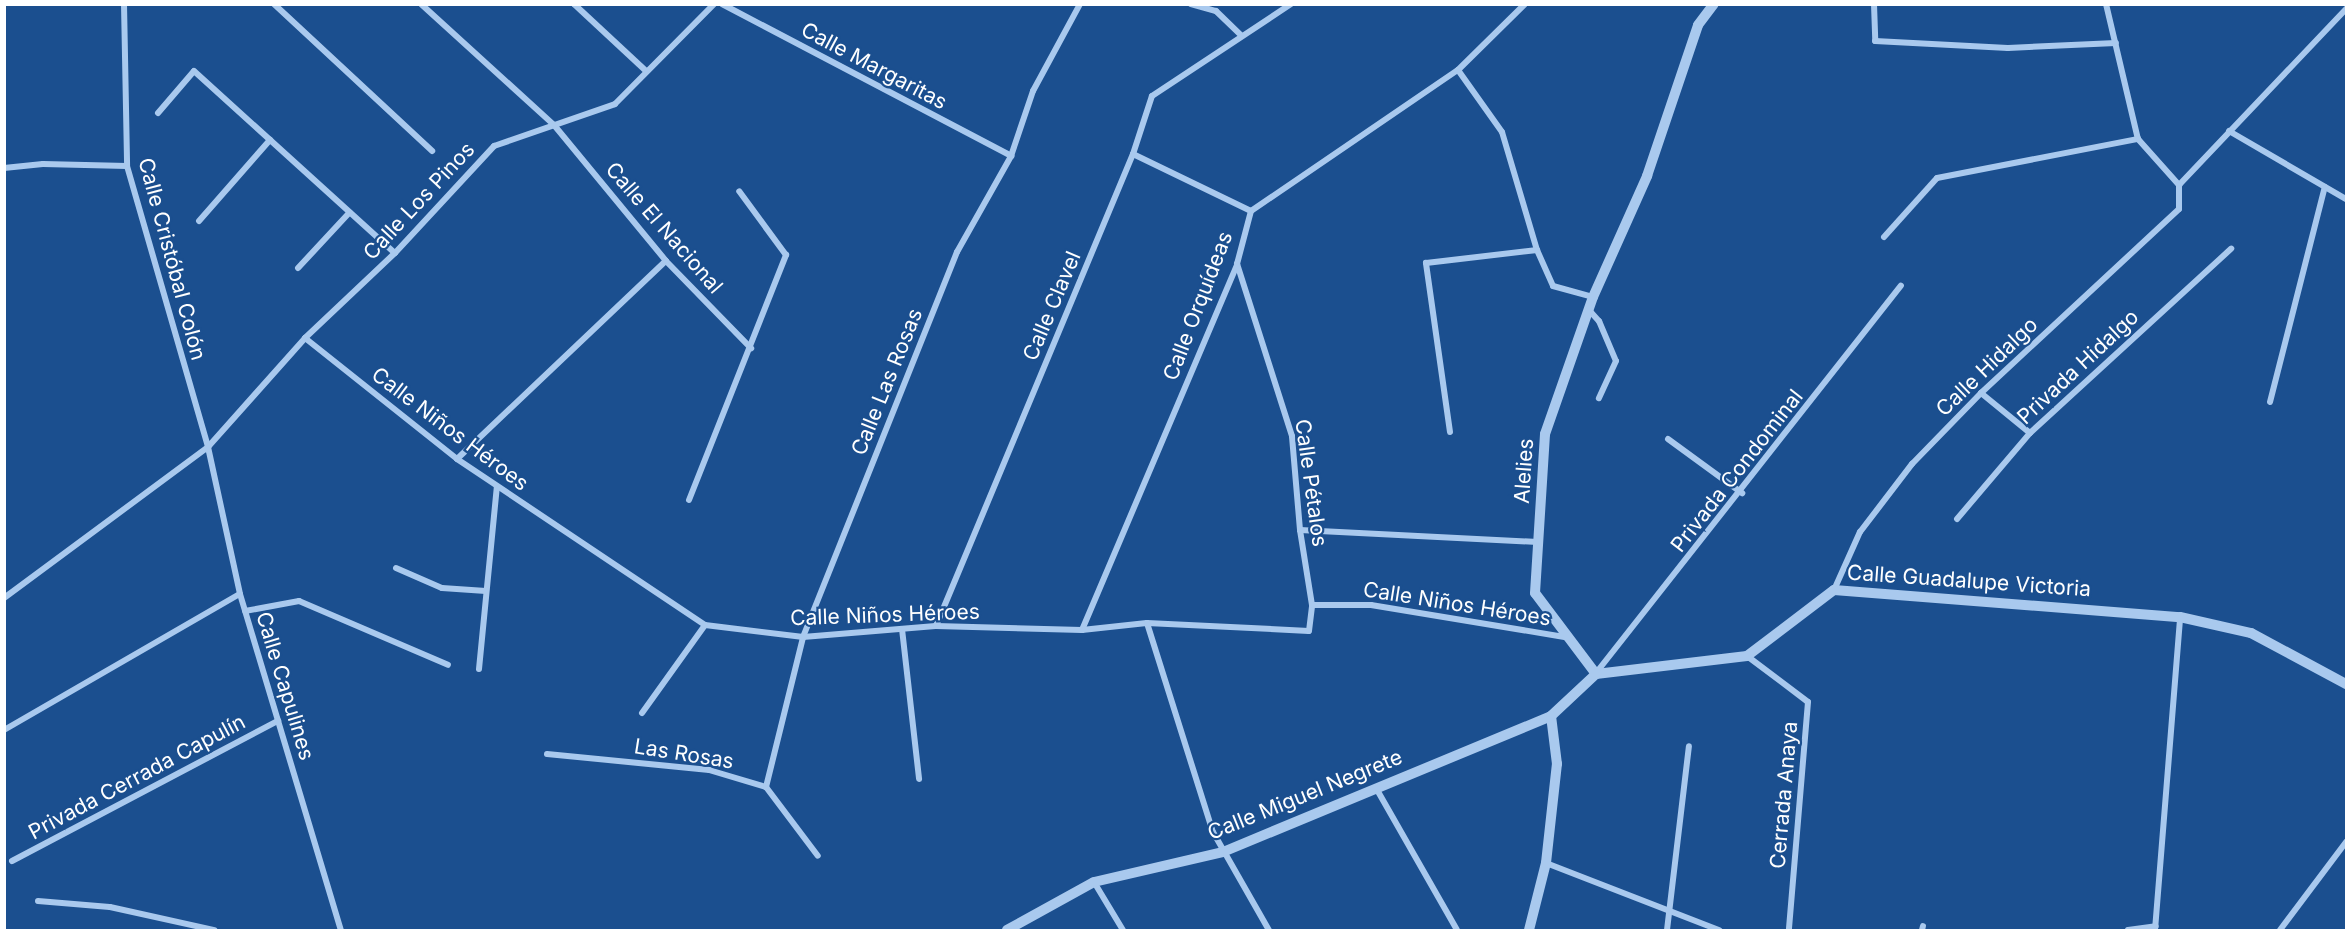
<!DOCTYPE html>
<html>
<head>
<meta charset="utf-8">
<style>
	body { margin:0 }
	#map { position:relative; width:2351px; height:935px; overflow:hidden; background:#1b4f8f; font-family:Inter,sans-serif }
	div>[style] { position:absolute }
	.minor>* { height:6px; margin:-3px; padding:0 3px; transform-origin:3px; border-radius:3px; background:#a9c9ee }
	.tertiary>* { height:10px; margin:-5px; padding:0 5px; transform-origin:5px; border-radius:5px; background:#a9c9ee }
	span { translate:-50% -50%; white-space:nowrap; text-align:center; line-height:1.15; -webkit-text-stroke:4.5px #1b4f8f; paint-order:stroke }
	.street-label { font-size:21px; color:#fff }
	.frame { position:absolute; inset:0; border:6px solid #fff; pointer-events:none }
</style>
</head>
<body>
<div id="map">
	<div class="minor">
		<i style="left:124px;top:4px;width:162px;rotate:88.9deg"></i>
		<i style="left:127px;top:166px;width:292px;rotate:73.9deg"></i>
		<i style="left:208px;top:447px;width:150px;rotate:77.7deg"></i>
		<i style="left:240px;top:594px;width:351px;rotate:73.3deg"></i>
		<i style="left:274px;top:4px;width:216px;rotate:42.9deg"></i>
		<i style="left:421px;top:4px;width:180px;rotate:42.3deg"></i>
		<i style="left:554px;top:125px;width:176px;rotate:50.5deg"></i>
		<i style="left:666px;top:261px;width:122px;rotate:45.7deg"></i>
		<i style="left:574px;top:4px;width:98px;rotate:42.9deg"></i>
		<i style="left:722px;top:4px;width:327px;rotate:27.7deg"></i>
		<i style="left:1191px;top:4px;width:26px;rotate:16deg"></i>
		<i style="left:1216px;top:11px;width:35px;rotate:44deg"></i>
		<i style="left:1874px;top:4px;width:37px;rotate:88deg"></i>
		<i style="left:1875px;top:41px;width:133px;rotate:3deg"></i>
		<i style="left:2008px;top:48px;width:108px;rotate:-2.7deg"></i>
		<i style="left:2106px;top:4px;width:139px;rotate:76.7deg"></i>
		<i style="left:2138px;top:139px;width:62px;rotate:48.3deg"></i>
		<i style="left:1458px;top:70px;width:76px;rotate:54.6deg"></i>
		<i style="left:1502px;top:132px;width:123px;rotate:73.5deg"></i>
		<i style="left:1537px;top:250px;width:39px;rotate:66deg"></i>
		<i style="left:1553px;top:286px;width:41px;rotate:15.4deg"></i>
		<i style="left:158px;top:113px;width:55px;rotate:-49.4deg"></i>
		<i style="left:194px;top:71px;width:271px;rotate:42.2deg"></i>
		<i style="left:2229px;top:131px;width:135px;rotate:30.2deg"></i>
		<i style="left:1133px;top:154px;width:131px;rotate:25.8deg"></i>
		<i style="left:4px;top:168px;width:39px;rotate:-6deg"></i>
		<i style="left:43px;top:164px;width:84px;rotate:1.4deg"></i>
		<i style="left:2179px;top:185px;width:243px;rotate:-46.5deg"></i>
		<i style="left:199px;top:221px;width:108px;rotate:-48.8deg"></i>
		<i style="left:1884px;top:237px;width:79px;rotate:-48.1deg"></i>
		<i style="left:1937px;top:178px;width:205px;rotate:-11deg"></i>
		<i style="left:298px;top:268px;width:76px;rotate:-47.1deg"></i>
		<i style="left:1589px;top:310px;width:15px;rotate:48deg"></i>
		<i style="left:1599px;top:321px;width:43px;rotate:67deg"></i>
		<i style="left:1616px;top:361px;width:41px;rotate:114.7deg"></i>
		<i style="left:305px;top:338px;width:194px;rotate:38.5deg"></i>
		<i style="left:457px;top:459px;width:298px;rotate:33.8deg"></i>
		<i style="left:705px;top:625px;width:99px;rotate:7deg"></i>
		<i style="left:803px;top:637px;width:133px;rotate:-4.7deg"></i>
		<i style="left:936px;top:626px;width:146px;rotate:1.6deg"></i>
		<i style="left:1082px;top:630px;width:65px;rotate:-6.1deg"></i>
		<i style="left:1147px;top:623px;width:162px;rotate:2.8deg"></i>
		<i style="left:1309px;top:631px;width:26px;rotate:-83deg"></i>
		<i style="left:1312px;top:605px;width:76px;rotate:-99.1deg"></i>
		<i style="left:1300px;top:530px;width:94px;rotate:-94.9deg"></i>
		<i style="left:1292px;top:436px;width:181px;rotate:-107.7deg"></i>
		<i style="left:1981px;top:393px;width:63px;rotate:39.2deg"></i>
		<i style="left:2270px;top:402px;width:222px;rotate:-75.7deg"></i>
		<i style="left:1450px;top:432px;width:171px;rotate:-98.1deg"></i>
		<i style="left:1426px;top:263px;width:112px;rotate:-6.7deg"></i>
		<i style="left:1668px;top:439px;width:92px;rotate:36.1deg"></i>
		<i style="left:457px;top:459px;width:288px;rotate:-43.5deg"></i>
		<i style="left:689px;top:500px;width:264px;rotate:-68.4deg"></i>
		<i style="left:786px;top:255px;width:79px;rotate:-126.3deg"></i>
		<i style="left:1957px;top:519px;width:113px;rotate:-49.7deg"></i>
		<i style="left:2030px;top:433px;width:273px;rotate:-42.5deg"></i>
		<i style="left:1300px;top:530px;width:238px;rotate:2.9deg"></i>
		<i style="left:396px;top:568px;width:50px;rotate:23.5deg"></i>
		<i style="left:442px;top:588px;width:44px;rotate:3.9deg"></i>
		<i style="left:1834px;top:590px;width:64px;rotate:-65.9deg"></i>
		<i style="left:1860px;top:532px;width:86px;rotate:-52.6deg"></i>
		<i style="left:1912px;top:464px;width:99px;rotate:-45.8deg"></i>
		<i style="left:1981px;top:393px;width:270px;rotate:-42.9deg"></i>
		<i style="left:2179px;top:209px;width:24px;rotate:-90deg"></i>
		<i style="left:4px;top:598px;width:254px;rotate:-36.5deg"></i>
		<i style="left:208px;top:447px;width:146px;rotate:-48.3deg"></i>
		<i style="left:305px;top:338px;width:124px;rotate:-43.4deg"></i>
		<i style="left:395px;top:253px;width:146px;rotate:-47.2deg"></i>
		<i style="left:494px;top:146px;width:128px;rotate:-19.1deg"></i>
		<i style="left:615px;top:104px;width:141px;rotate:-45.3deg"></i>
		<i style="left:1312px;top:605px;width:59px"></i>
		<i style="left:1371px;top:605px;width:202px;rotate:9.4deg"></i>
		<i style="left:245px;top:611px;width:55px;rotate:-10.5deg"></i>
		<i style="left:299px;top:601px;width:162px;rotate:23.2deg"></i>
		<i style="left:1147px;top:623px;width:219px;rotate:72.5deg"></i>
		<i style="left:1213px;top:832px;width:113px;rotate:60.3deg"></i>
		<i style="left:936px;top:626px;width:511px;rotate:-67.35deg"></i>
		<i style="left:1133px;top:154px;width:61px;rotate:-71.9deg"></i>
		<i style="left:1152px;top:96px;width:167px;rotate:-33.5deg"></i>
		<i style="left:902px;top:629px;width:151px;rotate:83.5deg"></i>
		<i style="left:1082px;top:630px;width:397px;rotate:-67deg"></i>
		<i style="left:1237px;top:264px;width:55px;rotate:-75.2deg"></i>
		<i style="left:1251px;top:211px;width:250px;rotate:-34.3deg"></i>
		<i style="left:1458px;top:70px;width:94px;rotate:-44.6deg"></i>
		<i style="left:1747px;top:656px;width:76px;rotate:37deg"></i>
		<i style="left:1808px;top:702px;width:229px;rotate:94.8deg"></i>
		<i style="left:479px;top:669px;width:183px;rotate:-84.4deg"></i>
		<i style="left:1596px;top:673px;width:493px;rotate:-51.8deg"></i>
		<i style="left:642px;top:713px;width:108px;rotate:-54.4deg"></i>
		<i style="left:4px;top:730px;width:272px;rotate:-30deg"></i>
		<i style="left:547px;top:754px;width:163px;rotate:5.6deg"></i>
		<i style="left:709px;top:770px;width:59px;rotate:16.6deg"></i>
		<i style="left:766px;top:787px;width:86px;rotate:53deg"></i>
		<i style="left:766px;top:787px;width:154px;rotate:-76.1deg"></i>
		<i style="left:803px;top:637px;width:415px;rotate:-68.2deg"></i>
		<i style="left:957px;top:252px;width:110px;rotate:-60.6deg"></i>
		<i style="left:1011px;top:156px;width:69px;rotate:-71.3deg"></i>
		<i style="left:1033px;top:91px;width:99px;rotate:-61.6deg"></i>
		<i style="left:1376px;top:788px;width:163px;rotate:60.3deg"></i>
		<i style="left:12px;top:861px;width:301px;rotate:-27.8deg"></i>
		<i style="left:1546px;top:863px;width:186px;rotate:21.2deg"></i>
		<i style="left:1094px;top:882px;width:56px;rotate:58.9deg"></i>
		<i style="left:38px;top:901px;width:72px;rotate:4.8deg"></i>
		<i style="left:110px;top:907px;width:107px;rotate:12.5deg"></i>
		<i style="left:1667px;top:930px;width:185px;rotate:-83.2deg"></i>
		<i style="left:1922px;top:930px;width:4px;rotate:-76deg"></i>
		<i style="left:2128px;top:930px;width:28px;rotate:-8deg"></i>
		<i style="left:2155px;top:930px;width:314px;rotate:-85.4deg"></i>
		<i style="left:2280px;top:930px;width:110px;rotate:-53.1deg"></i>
	</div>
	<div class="tertiary">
		<i style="left:1596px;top:674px;width:152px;rotate:-6.8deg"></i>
		<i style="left:1747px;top:656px;width:109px;rotate:-37.2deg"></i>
		<i style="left:1834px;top:590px;width:347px;rotate:4.5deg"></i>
		<i style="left:2180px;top:617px;width:73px;rotate:12.7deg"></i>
		<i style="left:2251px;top:633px;width:108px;rotate:28.2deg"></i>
		<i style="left:1596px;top:674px;width:101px;rotate:-127deg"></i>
		<i style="left:1535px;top:593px;width:159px;rotate:-86.4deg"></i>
		<i style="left:1545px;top:434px;width:145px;rotate:-70.7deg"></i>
		<i style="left:1593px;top:297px;width:133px;rotate:-65.9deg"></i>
		<i style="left:1647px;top:176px;width:159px;rotate:-71.3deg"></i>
		<i style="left:1698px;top:25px;width:26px;rotate:-53deg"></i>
		<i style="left:1007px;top:930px;width:99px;rotate:-28.9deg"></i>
		<i style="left:1094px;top:882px;width:132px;rotate:-13.1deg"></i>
		<i style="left:1223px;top:852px;width:355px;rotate:-22.5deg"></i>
		<i style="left:1551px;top:716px;width:62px;rotate:-43deg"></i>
		<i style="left:1529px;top:930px;width:69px;rotate:-75.8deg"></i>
		<i style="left:1546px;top:863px;width:100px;rotate:-83.7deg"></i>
		<i style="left:1557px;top:764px;width:48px;rotate:-97.1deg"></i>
	</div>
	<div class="street-label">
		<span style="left:874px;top:66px;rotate:28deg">Calle Margaritas</span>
		<span style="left:419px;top:201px;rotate:-47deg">Calle Los Pinos</span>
		<span style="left:664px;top:228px;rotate:49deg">Calle El Nacional</span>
		<span style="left:172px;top:259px;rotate:75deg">Calle Cristóbal Colón</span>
		<span style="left:1052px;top:306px;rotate:-67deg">Calle Clavel</span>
		<span style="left:1198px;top:306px;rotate:-69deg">Calle Orquídeas</span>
		<span style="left:1987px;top:367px;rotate:-44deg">Calle Hidalgo</span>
		<span style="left:2078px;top:367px;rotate:-43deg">Privada Hidalgo</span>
		<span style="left:887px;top:382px;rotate:-68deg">Calle Las Rosas</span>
		<span style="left:450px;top:429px;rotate:37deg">Calle Niños Héroes</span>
		<span style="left:1524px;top:471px;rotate:-86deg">Alelies</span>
		<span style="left:1737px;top:471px;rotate:-52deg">Privada Condominal</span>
		<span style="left:1311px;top:483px;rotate:82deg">Calle Pétalos</span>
		<span style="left:1969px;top:581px;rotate:4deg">Calle Guadalupe Victoria</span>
		<span style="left:1457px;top:604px;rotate:9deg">Calle Niños Héroes</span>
		<span style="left:885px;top:615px;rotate:-2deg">Calle Niños Héroes</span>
		<span style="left:285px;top:686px;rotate:73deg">Calle Capulines</span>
		<span style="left:684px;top:754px;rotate:9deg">Las Rosas</span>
		<span style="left:137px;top:777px;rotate:-28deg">Privada Cerrada Capulín</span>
		<span style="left:1305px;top:795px;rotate:-22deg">Calle Miguel Negrete</span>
		<span style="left:1784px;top:795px;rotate:-85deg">Cerrada Anaya</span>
	</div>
	<div class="frame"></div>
</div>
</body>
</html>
